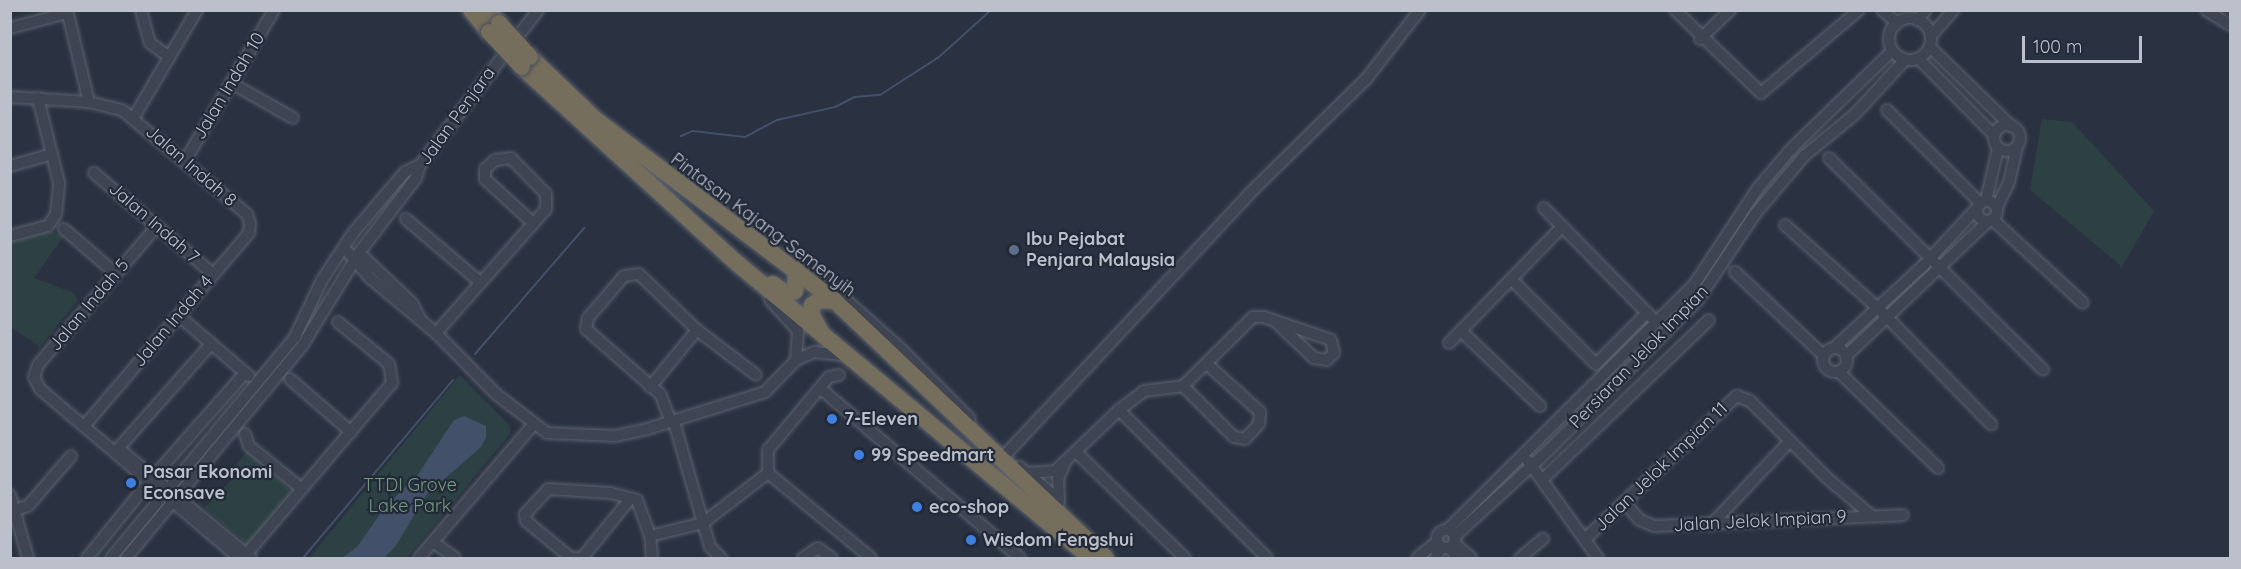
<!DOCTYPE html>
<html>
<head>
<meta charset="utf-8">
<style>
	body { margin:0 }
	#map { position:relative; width:2241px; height:569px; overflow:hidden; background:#2a3241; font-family:Quicksand,sans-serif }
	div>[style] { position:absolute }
	.green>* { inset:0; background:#2d4043 }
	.water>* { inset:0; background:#43506a }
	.stream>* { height:2px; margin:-1px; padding:0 1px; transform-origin:1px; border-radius:1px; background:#43506a }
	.roads { filter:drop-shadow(0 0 2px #5c626e) drop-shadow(0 0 2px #5c626e) }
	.minor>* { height:10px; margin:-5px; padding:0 5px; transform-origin:5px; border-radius:5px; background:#3e4451 }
	.minor>.ring { margin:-5px; padding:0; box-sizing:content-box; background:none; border:10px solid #3e4451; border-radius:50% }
	.highway>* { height:16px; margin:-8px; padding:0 8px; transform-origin:8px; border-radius:8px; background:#766e5c }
	.bridges { filter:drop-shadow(0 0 2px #484f5c) drop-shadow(0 0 2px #484f5c) }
	.highway-bridge>* { height:16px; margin:-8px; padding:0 8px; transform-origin:8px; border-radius:8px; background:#766e5c }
	.dots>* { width:16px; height:16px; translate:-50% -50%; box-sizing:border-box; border:3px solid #222937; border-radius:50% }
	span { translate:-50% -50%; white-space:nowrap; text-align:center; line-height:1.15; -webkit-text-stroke:4.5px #222937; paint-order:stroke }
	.street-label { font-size:18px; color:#bbc0cb }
	.poi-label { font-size:18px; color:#bbc0cb; font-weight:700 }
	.left { translate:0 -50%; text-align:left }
	.park-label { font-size:18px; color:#749a80 }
	.frame { position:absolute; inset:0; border:12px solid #bbc0cb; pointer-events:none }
	.scale { position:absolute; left:2022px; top:36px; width:120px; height:27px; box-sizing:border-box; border:3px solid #bbc0cb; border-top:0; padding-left:8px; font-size:18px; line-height:21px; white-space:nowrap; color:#bbc0cb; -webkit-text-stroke:4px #222937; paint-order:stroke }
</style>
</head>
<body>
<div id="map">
	<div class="green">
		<i style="clip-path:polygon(2042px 119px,2072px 122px,2154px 211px,2122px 267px,2030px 190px)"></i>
		<i style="clip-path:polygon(53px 231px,63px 237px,34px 278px,74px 293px,78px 300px,40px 347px,11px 327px,11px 242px)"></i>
		<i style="clip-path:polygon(460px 375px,510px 426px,510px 434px,407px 558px,309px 558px)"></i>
		<i style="clip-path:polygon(247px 451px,288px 487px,290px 496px,248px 545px,204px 508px,235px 476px,234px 467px)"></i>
	</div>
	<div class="water">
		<i style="clip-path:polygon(464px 416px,486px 426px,486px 438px,480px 448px,427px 494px,395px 547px,384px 558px,342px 558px,357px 547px,385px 507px,417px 476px,454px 420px)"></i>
	</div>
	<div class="stream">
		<i style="left:681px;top:136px;width:13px;rotate:-23deg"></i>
		<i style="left:693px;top:131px;width:52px;rotate:6.6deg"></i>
		<i style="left:745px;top:137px;width:36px;rotate:-28deg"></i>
		<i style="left:777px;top:120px;width:59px;rotate:-12.6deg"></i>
		<i style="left:835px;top:107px;width:22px;rotate:-27deg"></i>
		<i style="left:855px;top:97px;width:25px;rotate:-5deg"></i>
		<i style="left:880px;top:95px;width:70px;rotate:-32.8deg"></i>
		<i style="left:939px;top:57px;width:70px;rotate:-42.1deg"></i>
		<i style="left:475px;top:354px;width:167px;rotate:-49.1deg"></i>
		<i style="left:303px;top:558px;width:233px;rotate:-49.9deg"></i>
	</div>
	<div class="roads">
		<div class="minor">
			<i style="left:67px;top:10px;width:95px;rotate:76.6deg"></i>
			<i style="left:141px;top:10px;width:34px;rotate:75deg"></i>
			<i style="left:150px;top:43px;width:24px;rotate:36deg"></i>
			<i style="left:1675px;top:10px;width:120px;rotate:44deg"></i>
			<i style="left:1761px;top:93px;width:128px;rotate:-40.3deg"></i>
			<i style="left:1882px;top:10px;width:20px;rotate:41deg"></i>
			<i style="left:2206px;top:10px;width:28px;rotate:32deg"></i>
			<i style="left:2227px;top:10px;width:4px;rotate:45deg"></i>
			<i class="ring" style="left:1889px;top:18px;width:32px;height:32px"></i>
			<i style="left:1917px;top:20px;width:13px;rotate:-48deg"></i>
			<i style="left:10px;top:28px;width:59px;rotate:-14.7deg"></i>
			<i style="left:1931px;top:36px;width:35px;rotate:-49deg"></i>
			<i style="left:1700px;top:39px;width:42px;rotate:-44deg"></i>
			<i style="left:1930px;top:47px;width:113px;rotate:44.3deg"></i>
			<i style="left:1919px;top:59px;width:107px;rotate:45.4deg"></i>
			<i style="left:231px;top:83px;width:71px;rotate:29.4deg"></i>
			<i style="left:10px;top:97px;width:79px;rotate:3.6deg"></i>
			<i style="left:89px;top:102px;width:34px;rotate:14deg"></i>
			<i style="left:122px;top:110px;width:163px;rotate:39.8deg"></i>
			<i style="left:247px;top:214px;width:10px;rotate:73deg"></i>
			<i style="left:250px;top:224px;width:9px;rotate:96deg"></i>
			<i style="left:249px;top:233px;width:253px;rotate:130.5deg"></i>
			<i style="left:1887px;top:110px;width:132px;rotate:45deg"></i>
			<i style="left:134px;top:117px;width:124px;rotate:-59.5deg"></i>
			<i class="ring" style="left:1994px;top:125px;width:16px;height:16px"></i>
			<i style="left:1829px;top:158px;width:301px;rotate:44.7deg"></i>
			<i style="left:185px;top:161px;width:175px;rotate:-59.5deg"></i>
			<i style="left:10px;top:166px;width:44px;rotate:-15.9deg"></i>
			<i style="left:94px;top:173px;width:156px;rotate:40.3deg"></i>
			<i class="ring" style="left:1977px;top:201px;width:10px;height:10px"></i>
			<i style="left:1986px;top:201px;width:54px;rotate:-77.2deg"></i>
			<i style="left:1997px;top:207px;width:28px;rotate:-64deg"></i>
			<i style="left:2009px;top:182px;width:35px;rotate:-77deg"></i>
			<i style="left:1544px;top:208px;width:153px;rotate:45.5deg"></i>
			<i style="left:406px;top:219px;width:97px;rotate:40.4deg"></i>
			<i style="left:1993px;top:220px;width:122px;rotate:42.7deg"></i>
			<i style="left:1785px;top:225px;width:126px;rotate:41.8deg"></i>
			<i style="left:1879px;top:309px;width:161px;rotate:45.8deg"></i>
			<i style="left:157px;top:226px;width:183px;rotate:130.6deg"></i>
			<i style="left:38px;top:365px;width:13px;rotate:108deg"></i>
			<i style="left:34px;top:377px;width:13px;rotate:63deg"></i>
			<i style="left:40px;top:389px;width:261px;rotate:40.3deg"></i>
			<i style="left:64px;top:229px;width:67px;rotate:40.8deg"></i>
			<i style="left:10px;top:236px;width:39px;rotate:-15deg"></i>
			<i style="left:48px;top:226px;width:14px;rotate:-56deg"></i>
			<i style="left:56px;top:214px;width:31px;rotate:-84deg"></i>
			<i style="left:59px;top:183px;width:88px;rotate:-103.9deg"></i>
			<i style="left:348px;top:252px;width:34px;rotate:50deg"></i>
			<i style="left:370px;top:278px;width:86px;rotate:39.8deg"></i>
			<i style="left:436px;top:333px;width:86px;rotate:45.5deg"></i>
			<i style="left:496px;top:394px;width:64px;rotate:37.4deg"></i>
			<i style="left:547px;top:433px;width:68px;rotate:2.5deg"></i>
			<i style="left:615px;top:436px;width:33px;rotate:-12deg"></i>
			<i style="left:647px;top:429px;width:124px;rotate:-17.4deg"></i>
			<i style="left:765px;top:392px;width:45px;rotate:-45.9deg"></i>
			<i style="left:796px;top:360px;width:20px;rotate:-24deg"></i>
			<i style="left:814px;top:352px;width:28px;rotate:6deg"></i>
			<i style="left:359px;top:253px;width:73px;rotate:43.3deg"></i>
			<i style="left:412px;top:303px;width:18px;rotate:63deg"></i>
			<i style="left:1735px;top:272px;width:122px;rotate:43.3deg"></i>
			<i style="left:1511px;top:279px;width:120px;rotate:45deg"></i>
			<i style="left:1596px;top:364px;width:72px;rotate:-45deg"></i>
			<i style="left:810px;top:281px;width:17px;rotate:7deg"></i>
			<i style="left:827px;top:283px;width:99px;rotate:41.7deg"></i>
			<i style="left:901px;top:349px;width:98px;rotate:45.4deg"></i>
			<i style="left:770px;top:300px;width:42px;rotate:47.9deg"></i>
			<i style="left:798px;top:331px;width:29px;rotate:94deg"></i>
			<i style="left:179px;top:316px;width:92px;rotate:40.6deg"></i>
			<i style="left:1461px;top:331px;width:109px;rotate:43.5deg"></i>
			<i style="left:436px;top:333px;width:166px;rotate:-48.4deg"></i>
			<i style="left:546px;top:209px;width:15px;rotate:-90deg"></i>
			<i style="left:546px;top:194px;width:50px;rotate:-134.2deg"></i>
			<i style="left:511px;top:158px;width:16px;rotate:173deg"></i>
			<i style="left:495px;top:160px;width:13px;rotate:138deg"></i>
			<i style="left:485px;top:169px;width:10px;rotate:90deg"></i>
			<i style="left:485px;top:179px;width:64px;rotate:42.5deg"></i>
			<i style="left:1449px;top:343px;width:161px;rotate:-45.8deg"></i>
			<i style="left:1834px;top:348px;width:121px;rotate:-42.7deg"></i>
			<i style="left:1923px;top:266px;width:78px;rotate:-47.1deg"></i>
			<i class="ring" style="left:1823px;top:348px;width:14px;height:14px"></i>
			<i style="left:1846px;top:356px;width:195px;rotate:-43.5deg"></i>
			<i style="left:1839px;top:372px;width:138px;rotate:44.1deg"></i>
			<i style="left:839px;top:375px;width:10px;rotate:169deg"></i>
			<i style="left:829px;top:377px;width:95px;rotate:129.9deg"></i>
			<i style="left:768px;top:450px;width:23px;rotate:90deg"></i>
			<i style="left:768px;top:473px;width:134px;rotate:39.5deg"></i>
			<i style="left:290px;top:379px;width:81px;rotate:41deg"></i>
			<i style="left:1183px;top:386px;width:98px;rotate:-44.6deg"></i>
			<i style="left:1253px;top:317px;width:11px"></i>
			<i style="left:1264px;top:317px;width:71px;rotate:18.9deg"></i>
			<i style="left:1331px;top:340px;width:13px;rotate:77deg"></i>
			<i style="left:1334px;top:353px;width:10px;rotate:135deg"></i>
			<i style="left:1327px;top:360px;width:13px;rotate:-171deg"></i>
			<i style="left:1314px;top:358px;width:54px;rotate:-136.5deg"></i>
			<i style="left:1183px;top:386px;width:72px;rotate:45deg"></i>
			<i style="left:1234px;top:437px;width:11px;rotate:10deg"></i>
			<i style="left:1245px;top:439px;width:21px;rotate:-47deg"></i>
			<i style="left:1259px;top:424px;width:12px;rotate:-85deg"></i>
			<i style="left:1260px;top:412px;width:70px;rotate:-137.9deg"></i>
			<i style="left:650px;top:387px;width:74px;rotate:-50.5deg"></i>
			<i style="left:821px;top:389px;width:261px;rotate:40.3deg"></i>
			<i style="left:1119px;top:410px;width:209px;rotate:45deg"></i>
			<i style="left:671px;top:422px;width:30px;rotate:-111deg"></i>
			<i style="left:660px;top:394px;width:98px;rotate:-138.7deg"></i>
			<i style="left:586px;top:329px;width:11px;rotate:-80deg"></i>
			<i style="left:588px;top:318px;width:55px;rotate:-49.4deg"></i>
			<i style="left:624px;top:276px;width:15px;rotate:-8deg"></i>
			<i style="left:639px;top:274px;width:81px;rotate:44deg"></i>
			<i style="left:697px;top:330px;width:74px;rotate:37.3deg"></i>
			<i style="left:674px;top:422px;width:130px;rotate:73.9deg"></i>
			<i style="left:710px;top:547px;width:16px;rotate:45deg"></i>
			<i style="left:245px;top:434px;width:13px;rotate:72deg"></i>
			<i style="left:249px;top:446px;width:68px;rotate:39.1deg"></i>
			<i style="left:116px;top:451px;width:7px;rotate:8deg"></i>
			<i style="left:123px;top:452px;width:166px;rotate:39.6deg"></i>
			<i style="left:116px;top:451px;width:143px;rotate:-48.4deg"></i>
			<i style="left:1076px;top:452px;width:152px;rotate:44.2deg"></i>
			<i style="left:1006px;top:454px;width:356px;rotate:-46.9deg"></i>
			<i style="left:1249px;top:194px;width:165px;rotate:-44.5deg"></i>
			<i style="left:1367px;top:78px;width:86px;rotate:-52.1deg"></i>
			<i style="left:1528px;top:461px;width:120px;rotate:54.2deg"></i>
			<i style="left:1020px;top:467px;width:50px;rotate:40.1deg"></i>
			<i style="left:1028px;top:473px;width:27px;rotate:-4deg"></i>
			<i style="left:1055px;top:471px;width:88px;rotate:-43.6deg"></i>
			<i style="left:1119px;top:410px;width:31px;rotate:-37deg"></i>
			<i style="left:1144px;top:391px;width:39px;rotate:-7deg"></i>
			<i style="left:1542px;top:480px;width:231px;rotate:-43.8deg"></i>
			<i style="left:10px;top:495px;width:66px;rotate:74.1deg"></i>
			<i style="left:1059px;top:502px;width:23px;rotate:-92deg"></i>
			<i style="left:1058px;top:479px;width:15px;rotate:-67deg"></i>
			<i style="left:1625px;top:503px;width:23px;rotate:49deg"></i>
			<i style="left:1640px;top:520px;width:15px;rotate:23deg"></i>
			<i style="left:1654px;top:526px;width:249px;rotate:-2.5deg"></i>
			<i style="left:14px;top:510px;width:15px;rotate:-16deg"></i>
			<i style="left:28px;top:506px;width:66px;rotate:-49.3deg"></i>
			<i style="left:1711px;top:525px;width:114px;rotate:-46.8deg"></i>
			<i class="ring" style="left:1437px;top:530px;width:8px;height:8px"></i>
			<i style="left:1447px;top:530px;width:348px;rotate:-44.8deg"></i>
			<i style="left:1694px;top:285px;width:116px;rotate:-56.6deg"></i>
			<i style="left:1758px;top:188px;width:52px;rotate:-49.6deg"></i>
			<i style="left:1792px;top:148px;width:139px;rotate:-44.1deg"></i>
			<i style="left:1455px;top:536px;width:127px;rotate:-42.5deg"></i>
			<i style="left:1549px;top:450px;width:210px;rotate:-45.2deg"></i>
			<i style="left:1697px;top:301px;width:105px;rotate:-56.3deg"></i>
			<i style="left:1755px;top:214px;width:76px;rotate:-49.8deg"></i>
			<i style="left:1804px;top:156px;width:66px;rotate:-39.5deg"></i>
			<i style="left:1855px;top:114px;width:74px;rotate:-47.2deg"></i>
			<i style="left:1585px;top:539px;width:209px;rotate:-43.3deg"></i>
			<i style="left:1737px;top:396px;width:14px;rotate:21deg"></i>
			<i style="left:1750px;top:401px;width:109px;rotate:45deg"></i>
			<i style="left:1827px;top:478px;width:57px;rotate:40.1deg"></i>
			<i style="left:433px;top:542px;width:27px;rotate:36deg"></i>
			<i style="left:1454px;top:543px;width:23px;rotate:41deg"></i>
			<i style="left:1449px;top:548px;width:13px;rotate:48deg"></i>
			<i style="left:87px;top:558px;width:104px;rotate:-50.8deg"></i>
			<i style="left:153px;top:477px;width:139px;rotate:-48.5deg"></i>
			<i style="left:111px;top:558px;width:288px;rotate:-50.2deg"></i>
			<i style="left:295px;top:337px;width:63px;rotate:-64.7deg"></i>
			<i style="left:322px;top:280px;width:56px;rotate:-56.6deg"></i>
			<i style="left:353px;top:233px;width:80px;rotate:-49.6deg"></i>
			<i style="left:405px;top:172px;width:17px;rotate:-25deg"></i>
			<i style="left:126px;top:558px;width:276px;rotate:-50.3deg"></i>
			<i style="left:302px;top:346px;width:109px;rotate:-58.5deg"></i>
			<i style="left:359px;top:253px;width:94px;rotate:-52.8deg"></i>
			<i style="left:416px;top:178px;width:14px;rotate:-73deg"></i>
			<i style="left:420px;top:165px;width:195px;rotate:-52.7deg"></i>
			<i style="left:243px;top:558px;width:230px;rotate:-49.6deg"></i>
			<i style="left:392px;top:383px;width:19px;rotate:-99deg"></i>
			<i style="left:389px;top:364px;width:66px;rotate:-140.5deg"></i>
			<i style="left:419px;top:558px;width:175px;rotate:-49.4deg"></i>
			<i style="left:571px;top:558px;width:58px;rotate:-140.6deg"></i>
			<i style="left:526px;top:521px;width:7px;rotate:-98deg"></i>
			<i style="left:525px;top:514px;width:34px;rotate:-47deg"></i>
			<i style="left:548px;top:489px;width:63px;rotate:3.6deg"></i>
			<i style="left:611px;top:493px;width:27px;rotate:15deg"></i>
			<i style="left:637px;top:500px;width:38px;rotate:70deg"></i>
			<i style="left:572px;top:558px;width:10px"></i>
			<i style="left:582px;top:558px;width:77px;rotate:-50.8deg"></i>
			<i style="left:652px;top:558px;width:22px;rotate:-95deg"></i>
			<i style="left:650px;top:536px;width:55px;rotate:-13.8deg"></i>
			<i style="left:703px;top:523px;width:82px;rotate:-37.6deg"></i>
			<i style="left:803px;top:558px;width:18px;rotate:-34deg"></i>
			<i style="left:818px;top:548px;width:17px;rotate:36deg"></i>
			<i style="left:1417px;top:558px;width:26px;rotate:-39deg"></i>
			<i style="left:1435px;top:558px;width:13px;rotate:-58deg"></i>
			<i style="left:1520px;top:558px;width:30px;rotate:-40deg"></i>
		</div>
		<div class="highway">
			<i style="left:471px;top:10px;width:28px;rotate:51deg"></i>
			<i style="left:488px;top:10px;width:17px;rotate:50deg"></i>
			<i style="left:530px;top:57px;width:91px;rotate:43.7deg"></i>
			<i style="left:596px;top:120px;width:300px;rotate:37.1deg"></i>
			<i style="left:835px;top:301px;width:373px;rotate:43.5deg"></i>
			<i style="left:522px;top:67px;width:292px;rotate:42.4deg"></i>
			<i style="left:738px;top:264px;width:459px;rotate:39.8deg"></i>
			<i style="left:773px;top:284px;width:16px;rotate:38deg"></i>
			<i style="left:786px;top:294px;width:9px;rotate:-18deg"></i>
			<i style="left:795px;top:291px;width:21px;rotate:-87deg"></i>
			<i style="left:820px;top:330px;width:18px;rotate:-119deg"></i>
			<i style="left:811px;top:314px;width:9px;rotate:-84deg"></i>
			<i style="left:812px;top:305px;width:9px;rotate:-32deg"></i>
			<i style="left:820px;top:300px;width:15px;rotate:4deg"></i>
		</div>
	</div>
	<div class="bridges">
		<div class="highway-bridge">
			<i style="left:499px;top:23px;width:46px;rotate:47.6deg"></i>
			<i style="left:489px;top:32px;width:48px;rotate:46.7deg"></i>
		</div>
	</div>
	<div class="dots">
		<i style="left:1014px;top:250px;background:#5c6f8a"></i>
		<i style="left:832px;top:419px;background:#3f7fe0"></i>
		<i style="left:859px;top:455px;background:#3f7fe0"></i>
		<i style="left:131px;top:483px;background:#3f7fe0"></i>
		<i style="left:917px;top:507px;background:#3f7fe0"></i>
		<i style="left:971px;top:540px;background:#3f7fe0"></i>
	</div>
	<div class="street-label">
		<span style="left:229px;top:86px;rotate:-59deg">Jalan Indah 10</span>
		<span style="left:457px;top:116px;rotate:-54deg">Jalan Penjara</span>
		<span style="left:191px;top:166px;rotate:41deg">Jalan Indah 8</span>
		<span style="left:154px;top:223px;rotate:41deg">Jalan Indah 7</span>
		<span style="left:763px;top:225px;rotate:37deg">Pintasan Kajang-Semenyih</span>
		<span style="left:89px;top:305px;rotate:-50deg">Jalan Indah 5</span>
		<span style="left:173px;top:321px;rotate:-50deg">Jalan Indah 4</span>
		<span style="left:1639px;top:357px;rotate:-46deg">Persiaran Jelok Impian</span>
		<span style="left:1661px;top:467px;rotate:-44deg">Jalan Jelok Impian 11</span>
		<span style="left:1760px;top:521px;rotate:-3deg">Jalan Jelok Impian 9</span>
	</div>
	<div class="poi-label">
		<span class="left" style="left:1026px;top:250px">Ibu Pejabat<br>Penjara Malaysia</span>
		<span class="left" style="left:844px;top:419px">7-Eleven</span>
		<span class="left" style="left:871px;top:455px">99 Speedmart</span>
		<span class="left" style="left:143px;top:483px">Pasar Ekonomi<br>Econsave</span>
		<span class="left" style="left:929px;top:507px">eco-shop</span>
		<span class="left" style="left:983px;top:540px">Wisdom Fengshui</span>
	</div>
	<div class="park-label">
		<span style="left:410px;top:496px">TTDI Grove<br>Lake Park</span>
	</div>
	<div class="frame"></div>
	<div class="scale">100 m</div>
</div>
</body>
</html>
